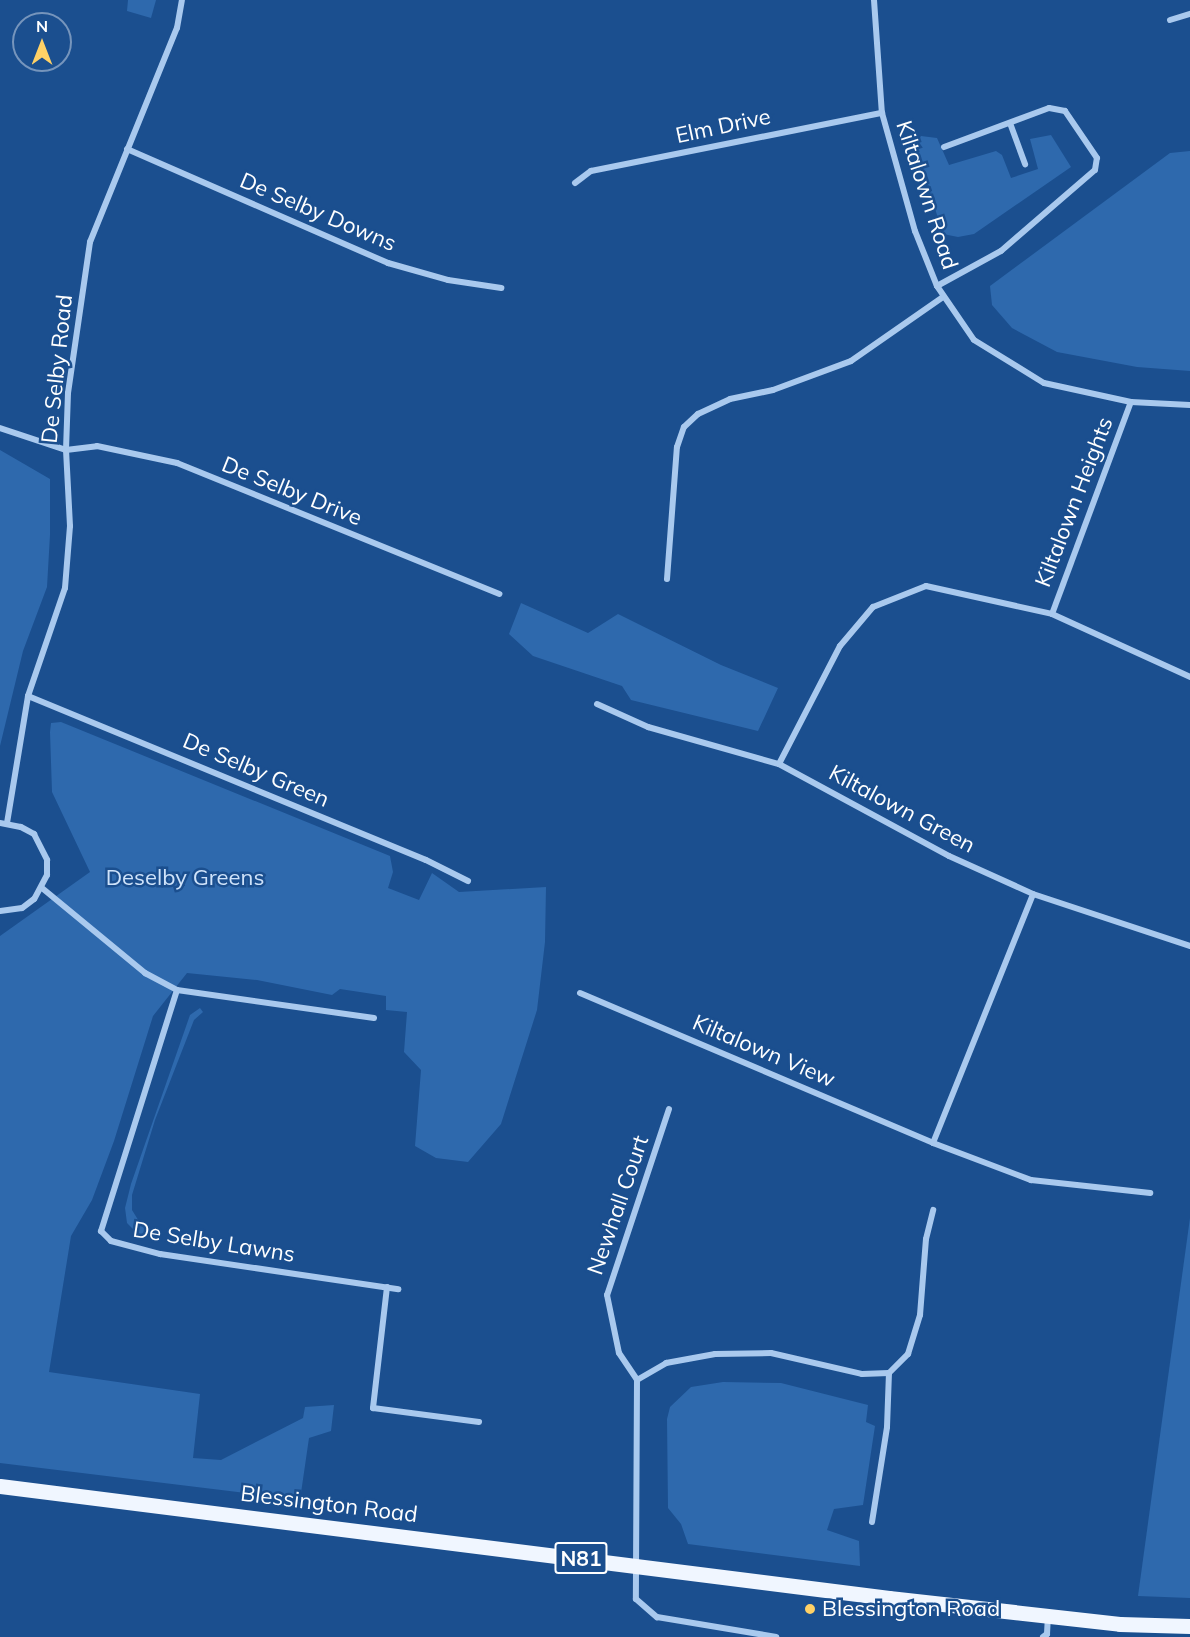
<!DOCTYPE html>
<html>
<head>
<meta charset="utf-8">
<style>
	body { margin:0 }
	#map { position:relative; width:1190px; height:1637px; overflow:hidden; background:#1b4f8f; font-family:Mulish,sans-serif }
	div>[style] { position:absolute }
	.green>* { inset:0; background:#2e69ad }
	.street>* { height:6px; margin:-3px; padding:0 3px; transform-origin:3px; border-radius:3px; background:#a9c9ee }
	.primary>* { height:15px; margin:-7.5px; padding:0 7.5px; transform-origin:7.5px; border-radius:7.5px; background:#f0f6ff }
	.dots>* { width:16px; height:16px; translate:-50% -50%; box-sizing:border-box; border:3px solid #1b4f8f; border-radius:50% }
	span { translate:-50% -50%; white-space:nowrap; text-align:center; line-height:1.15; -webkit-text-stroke:5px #1b4f8f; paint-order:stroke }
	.shield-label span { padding:2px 4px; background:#1b4f8f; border:2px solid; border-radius:4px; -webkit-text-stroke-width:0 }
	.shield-label { font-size:21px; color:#fff; font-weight:700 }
	.street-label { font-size:22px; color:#fff }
	.park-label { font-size:22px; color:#cfe3fa }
	.poi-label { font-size:22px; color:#fff }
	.left { translate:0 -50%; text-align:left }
	.north { position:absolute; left:12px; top:12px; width:60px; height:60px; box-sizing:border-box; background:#1b4f8f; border:2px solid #7695bc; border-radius:50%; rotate:0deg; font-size:16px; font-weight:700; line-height:24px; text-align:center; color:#fff }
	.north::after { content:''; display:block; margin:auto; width:21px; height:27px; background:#ffd166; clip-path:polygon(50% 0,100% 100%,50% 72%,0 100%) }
</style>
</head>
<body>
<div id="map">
	<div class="green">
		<i style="clip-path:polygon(128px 0,156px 0,151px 18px,127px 11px)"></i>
		<i style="clip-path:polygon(1051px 135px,1071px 167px,974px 234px,958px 237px,943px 234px,915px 145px,921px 136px,937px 138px,949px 165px,996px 151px,1002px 155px,1011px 178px,1038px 169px,1030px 139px)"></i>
		<i style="clip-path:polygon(1190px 151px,1190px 371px,1137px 367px,1057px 352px,1012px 328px,992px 305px,990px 286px,1170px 153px)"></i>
		<i style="clip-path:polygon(0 450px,50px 479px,50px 535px,47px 587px,23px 651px,0 746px)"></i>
		<i style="clip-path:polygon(521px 603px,588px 633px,618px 614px,721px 665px,778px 688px,758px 731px,631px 700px,622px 686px,533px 656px,509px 634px)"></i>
		<i style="clip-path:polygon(61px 722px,390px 856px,393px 872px,388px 888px,419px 900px,432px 873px,459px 892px,546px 887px,545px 942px,537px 1010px,501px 1124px,468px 1162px,436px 1158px,415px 1146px,421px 1070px,404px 1052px,407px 1012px,386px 1010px,386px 996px,340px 989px,332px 995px,257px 980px,187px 973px,153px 1016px,114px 1141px,92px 1200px,71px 1236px,49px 1372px,200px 1394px,193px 1458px,221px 1460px,303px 1418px,305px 1407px,334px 1405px,331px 1431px,309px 1438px,301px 1493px,296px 1492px,295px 1499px,0 1463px,0 936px,90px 872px,52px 792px,50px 732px,51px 723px)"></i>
		<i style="clip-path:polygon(200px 1008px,203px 1012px,194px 1020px,155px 1120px,132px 1195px,132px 1210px,140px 1223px,153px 1232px,149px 1236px,137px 1233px,127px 1223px,125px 1208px,131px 1184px,190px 1015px)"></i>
		<i style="clip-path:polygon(1190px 1218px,1190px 1598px,1138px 1596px,1165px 1399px)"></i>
		<i style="clip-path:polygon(723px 1382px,781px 1383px,868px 1405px,866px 1422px,875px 1426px,863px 1505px,834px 1509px,827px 1530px,859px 1541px,860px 1566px,688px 1544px,681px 1524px,668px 1508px,667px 1419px,670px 1407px,691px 1387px)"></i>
	</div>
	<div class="street">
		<i style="left:874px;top:0;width:113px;rotate:86deg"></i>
		<i style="left:882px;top:113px;width:123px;rotate:74.4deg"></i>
		<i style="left:915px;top:231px;width:59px;rotate:68.2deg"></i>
		<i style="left:937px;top:286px;width:65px;rotate:55.6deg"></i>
		<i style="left:974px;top:340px;width:82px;rotate:31.6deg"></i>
		<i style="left:1044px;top:383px;width:89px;rotate:12.3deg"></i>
		<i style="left:1131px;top:402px;width:59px;rotate:2.9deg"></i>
		<i style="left:1170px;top:20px;width:21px;rotate:-17deg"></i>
		<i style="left:1010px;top:123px;width:44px;rotate:69.9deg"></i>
		<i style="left:127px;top:149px;width:285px;rotate:23.6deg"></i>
		<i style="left:388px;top:263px;width:62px;rotate:15.8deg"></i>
		<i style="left:448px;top:280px;width:54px;rotate:8.6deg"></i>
		<i style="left:575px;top:183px;width:20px;rotate:-37deg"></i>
		<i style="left:591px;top:171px;width:297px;rotate:-11.3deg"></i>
		<i style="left:937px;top:286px;width:73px;rotate:-28.7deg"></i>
		<i style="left:1001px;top:251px;width:124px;rotate:-40.8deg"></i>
		<i style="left:1095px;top:170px;width:12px;rotate:-81deg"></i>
		<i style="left:1097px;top:158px;width:57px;rotate:-124.2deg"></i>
		<i style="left:1065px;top:111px;width:16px;rotate:-169deg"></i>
		<i style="left:1049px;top:108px;width:112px;rotate:159.6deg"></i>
		<i style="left:0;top:428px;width:70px;rotate:18.4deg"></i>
		<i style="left:66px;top:450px;width:31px;rotate:-7deg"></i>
		<i style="left:97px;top:446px;width:82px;rotate:12deg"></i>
		<i style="left:177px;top:463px;width:348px;rotate:22.1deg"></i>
		<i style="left:667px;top:579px;width:132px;rotate:-85.7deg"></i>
		<i style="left:677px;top:447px;width:21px;rotate:-71deg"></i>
		<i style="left:684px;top:427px;width:19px;rotate:-43deg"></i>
		<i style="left:698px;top:414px;width:35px;rotate:-25deg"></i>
		<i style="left:730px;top:399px;width:44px;rotate:-11.8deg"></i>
		<i style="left:773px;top:390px;width:83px;rotate:-20.4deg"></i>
		<i style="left:851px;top:361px;width:112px;rotate:-34.8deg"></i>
		<i style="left:1052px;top:614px;width:226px;rotate:-69.6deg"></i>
		<i style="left:28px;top:696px;width:430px;rotate:22.4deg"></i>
		<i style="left:426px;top:860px;width:47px;rotate:26.6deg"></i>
		<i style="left:597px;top:704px;width:56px;rotate:24.3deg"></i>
		<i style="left:648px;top:727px;width:136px;rotate:15.8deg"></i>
		<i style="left:779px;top:764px;width:193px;rotate:28.4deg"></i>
		<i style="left:949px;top:856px;width:92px;rotate:24.3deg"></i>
		<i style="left:1033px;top:894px;width:165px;rotate:18.3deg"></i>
		<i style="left:779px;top:764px;width:133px;rotate:-62.7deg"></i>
		<i style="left:840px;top:646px;width:51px;rotate:-49.8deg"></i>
		<i style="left:873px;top:607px;width:57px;rotate:-21.6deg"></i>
		<i style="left:926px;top:586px;width:129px;rotate:12.5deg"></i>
		<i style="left:1052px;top:614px;width:152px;rotate:24.5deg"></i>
		<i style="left:0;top:823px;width:21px;rotate:11deg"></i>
		<i style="left:21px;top:827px;width:15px;rotate:28deg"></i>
		<i style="left:34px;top:834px;width:29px;rotate:63deg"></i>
		<i style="left:47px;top:860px;width:15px;rotate:90deg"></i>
		<i style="left:47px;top:875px;width:27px;rotate:118deg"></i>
		<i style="left:34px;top:899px;width:15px;rotate:143deg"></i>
		<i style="left:22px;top:908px;width:22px;rotate:172deg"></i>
		<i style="left:7px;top:823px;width:129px;rotate:-80.6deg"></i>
		<i style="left:28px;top:696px;width:114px;rotate:-71.1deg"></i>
		<i style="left:65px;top:588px;width:62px;rotate:-85.4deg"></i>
		<i style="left:70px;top:526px;width:76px;rotate:-93deg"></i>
		<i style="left:66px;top:450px;width:57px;rotate:-88deg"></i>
		<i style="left:68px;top:393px;width:153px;rotate:-81.7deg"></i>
		<i style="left:90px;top:242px;width:231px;rotate:-67.9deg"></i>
		<i style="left:177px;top:28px;width:28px;rotate:-80deg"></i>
		<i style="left:42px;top:888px;width:134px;rotate:39.5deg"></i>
		<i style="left:145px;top:973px;width:36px;rotate:28deg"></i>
		<i style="left:177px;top:990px;width:199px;rotate:8.1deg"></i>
		<i style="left:177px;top:990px;width:253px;rotate:107.5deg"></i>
		<i style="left:101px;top:1231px;width:14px;rotate:45deg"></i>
		<i style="left:111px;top:1241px;width:51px;rotate:14.9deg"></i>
		<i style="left:160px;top:1254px;width:241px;rotate:8.4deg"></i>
		<i style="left:580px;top:993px;width:384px;rotate:23deg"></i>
		<i style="left:933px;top:1143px;width:105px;rotate:20.7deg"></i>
		<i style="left:1031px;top:1180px;width:120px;rotate:6.2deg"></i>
		<i style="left:669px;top:1109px;width:196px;rotate:108.4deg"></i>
		<i style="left:607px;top:1295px;width:59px;rotate:78.3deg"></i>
		<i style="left:619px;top:1353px;width:32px;rotate:56deg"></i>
		<i style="left:637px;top:1380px;width:219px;rotate:90.3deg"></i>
		<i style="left:636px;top:1599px;width:28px;rotate:41deg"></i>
		<i style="left:657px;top:1617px;width:121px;rotate:9.5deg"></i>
		<i style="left:933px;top:1143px;width:268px;rotate:-68.1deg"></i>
		<i style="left:387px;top:1287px;width:122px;rotate:96.6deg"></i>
		<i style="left:373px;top:1408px;width:107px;rotate:7.5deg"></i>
		<i style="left:637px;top:1380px;width:34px;rotate:-30deg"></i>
		<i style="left:666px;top:1363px;width:50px;rotate:-10.4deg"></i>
		<i style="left:715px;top:1354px;width:56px;rotate:-1deg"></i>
		<i style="left:771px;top:1353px;width:93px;rotate:13deg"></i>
		<i style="left:862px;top:1374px;width:27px;rotate:-2deg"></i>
		<i style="left:889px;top:1373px;width:27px;rotate:-45deg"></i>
		<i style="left:908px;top:1354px;width:41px;rotate:-72.9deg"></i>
		<i style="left:920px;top:1315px;width:76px;rotate:-85.5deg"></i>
		<i style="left:926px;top:1239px;width:30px;rotate:-76deg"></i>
		<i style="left:872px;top:1522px;width:96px;rotate:-81deg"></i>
		<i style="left:887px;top:1427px;width:54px;rotate:-87.9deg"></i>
		<i style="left:1043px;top:1637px;width:5px;rotate:-37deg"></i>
		<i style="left:1047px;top:1634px;width:17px;rotate:-87deg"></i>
	</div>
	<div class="primary">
		<i style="left:0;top:1486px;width:896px;rotate:7.18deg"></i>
		<i style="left:889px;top:1598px;width:232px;rotate:6.4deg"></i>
		<i style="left:1120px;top:1624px;width:70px;rotate:1.6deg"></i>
	</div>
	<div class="dots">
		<i style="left:810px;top:1609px;background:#ffd166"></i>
	</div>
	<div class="shield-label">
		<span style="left:581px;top:1558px">N81</span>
	</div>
	<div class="street-label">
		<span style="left:723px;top:126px;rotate:-12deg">Elm Drive</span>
		<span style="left:927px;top:195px;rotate:72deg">Kiltalown Road</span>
		<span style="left:318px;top:212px;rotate:23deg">De Selby Downs</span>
		<span style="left:57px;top:369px;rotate:-84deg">De Selby Road</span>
		<span style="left:292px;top:491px;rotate:22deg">De Selby Drive</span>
		<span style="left:1074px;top:502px;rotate:-69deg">Kiltalown Heights</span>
		<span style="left:256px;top:770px;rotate:23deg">De Selby Green</span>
		<span style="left:902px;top:809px;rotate:28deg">Kiltalown Green</span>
		<span style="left:764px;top:1051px;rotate:23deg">Kiltalown View</span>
		<span style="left:618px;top:1205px;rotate:-71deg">Newhall Court</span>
		<span style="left:214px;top:1242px;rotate:9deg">De Selby Lawns</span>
		<span style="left:329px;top:1504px;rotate:7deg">Blessington Road</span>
	</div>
	<div class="park-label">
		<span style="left:185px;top:878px">Deselby Greens</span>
	</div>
	<div class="poi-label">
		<span class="left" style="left:822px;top:1609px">Blessington Road</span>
	</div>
	<div class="north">N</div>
</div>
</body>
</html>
